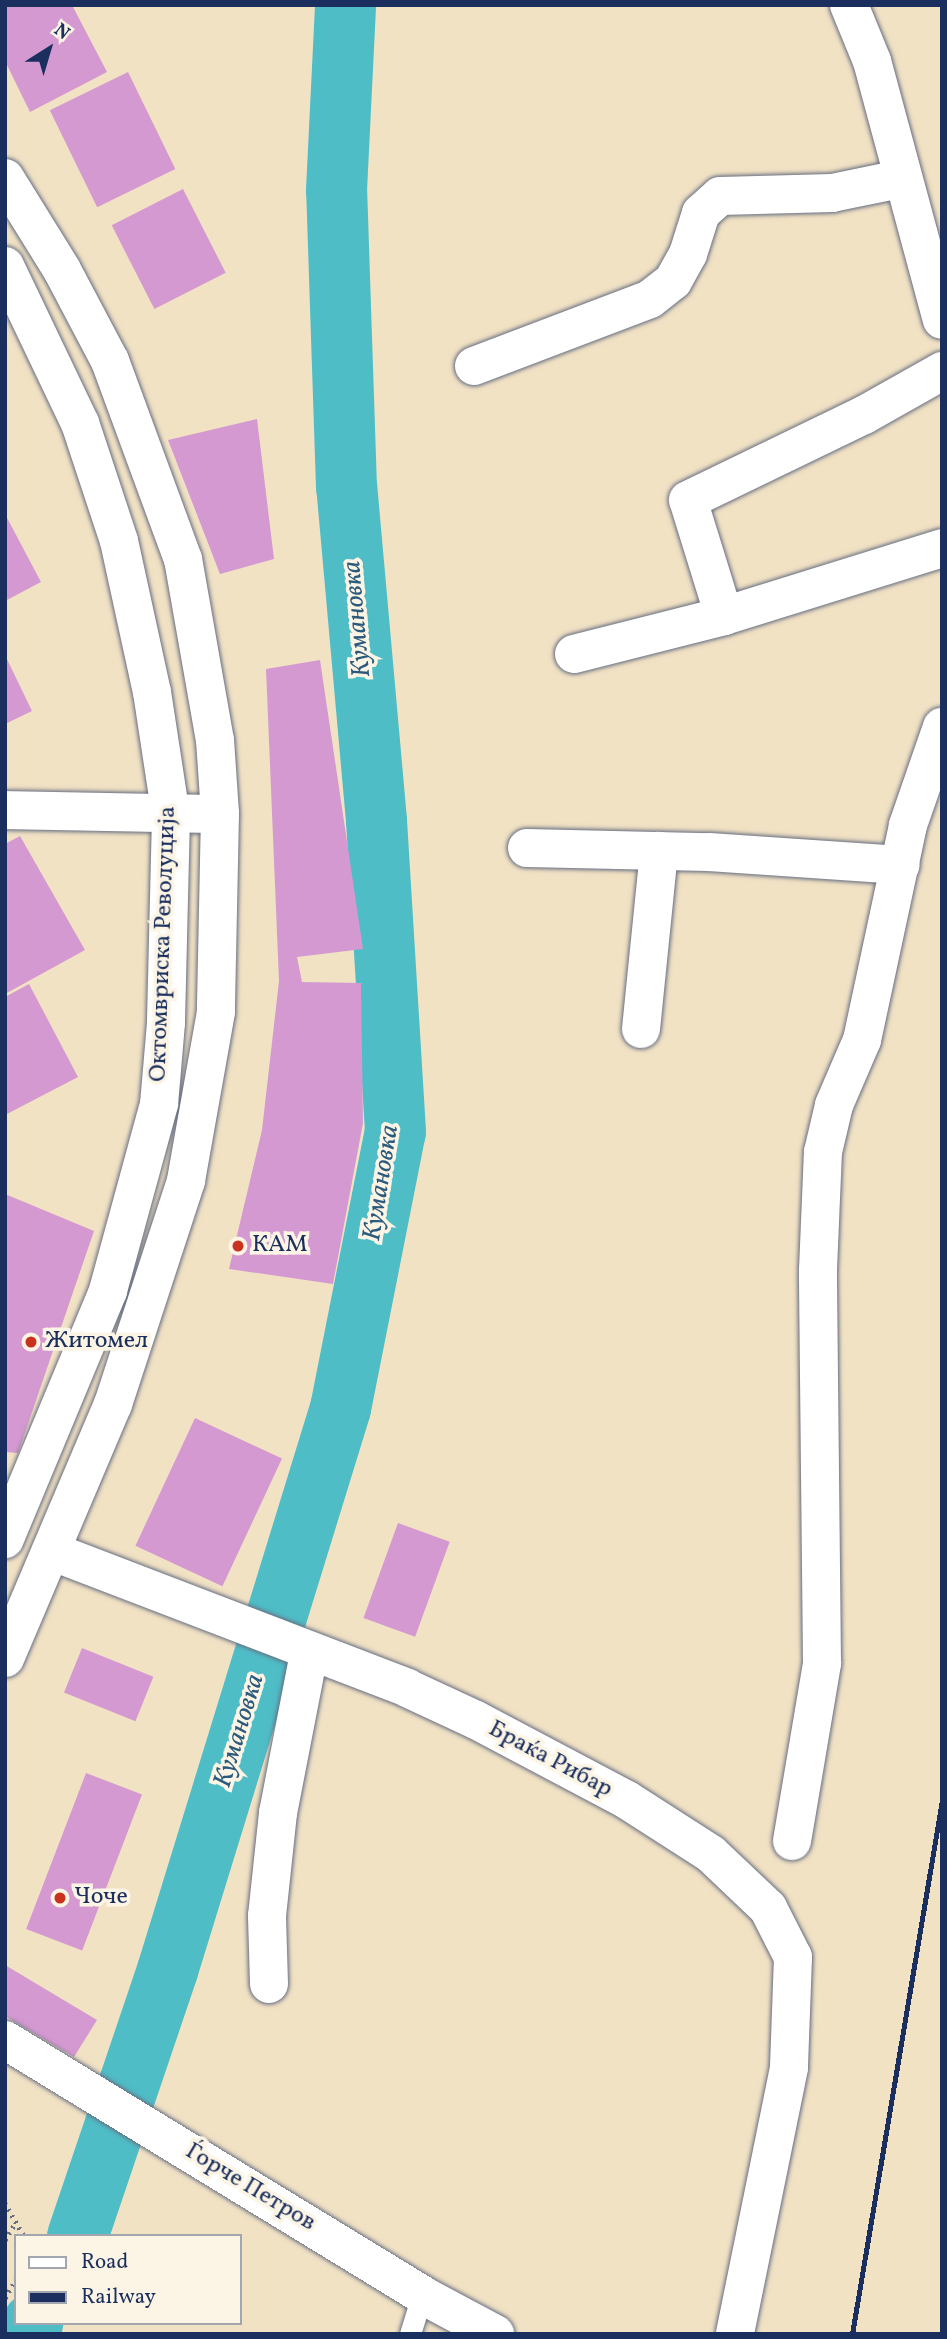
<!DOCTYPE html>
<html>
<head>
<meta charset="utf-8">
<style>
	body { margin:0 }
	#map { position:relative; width:947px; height:2339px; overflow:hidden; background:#f2e2c4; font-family:Vollkorn,serif }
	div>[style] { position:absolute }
	.river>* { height:61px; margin:-30.5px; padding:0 30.5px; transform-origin:30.5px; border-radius:30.5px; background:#4fbdc6 }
	.building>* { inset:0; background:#d499d1; transform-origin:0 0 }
	.path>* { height:4.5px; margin-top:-2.25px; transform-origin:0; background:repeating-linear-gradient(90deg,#666e82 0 2px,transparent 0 7px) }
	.roads { filter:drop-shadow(0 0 2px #666e82) drop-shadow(0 0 2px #666e82) }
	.service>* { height:21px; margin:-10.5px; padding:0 10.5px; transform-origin:10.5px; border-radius:10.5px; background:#fff }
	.minor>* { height:38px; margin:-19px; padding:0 19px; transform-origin:19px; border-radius:19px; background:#fff }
	.tertiary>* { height:38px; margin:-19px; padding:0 19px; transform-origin:19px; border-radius:19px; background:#fff }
	.rail>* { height:5px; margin:-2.5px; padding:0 2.5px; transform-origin:2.5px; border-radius:2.5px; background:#1b2f5e }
	.dots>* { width:19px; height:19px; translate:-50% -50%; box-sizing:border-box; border:4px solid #fcf5e5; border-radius:50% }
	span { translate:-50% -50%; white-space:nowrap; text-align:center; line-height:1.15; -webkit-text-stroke:7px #fcf5e5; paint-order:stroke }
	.street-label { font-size:24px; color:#1b2f5e }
	.poi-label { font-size:24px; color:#1b2f5e }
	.left { translate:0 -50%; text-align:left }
	.water-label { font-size:26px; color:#2b5a7d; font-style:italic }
	.frame { position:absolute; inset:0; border:7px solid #1b2f5e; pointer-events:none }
	.legend { position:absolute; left:14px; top:2234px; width:228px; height:91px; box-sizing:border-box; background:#fcf5e5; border:2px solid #a2a6af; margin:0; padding:9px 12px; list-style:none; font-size:21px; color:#1b2f5e }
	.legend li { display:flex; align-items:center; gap:14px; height:35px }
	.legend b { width:35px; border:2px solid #a2a6af }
	.north { position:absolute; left:14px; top:14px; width:70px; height:70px; -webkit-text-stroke:5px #fcf5e5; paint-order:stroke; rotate:37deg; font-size:19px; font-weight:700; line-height:28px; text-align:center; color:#1b2f5e }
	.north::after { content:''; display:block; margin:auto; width:24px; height:32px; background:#1b2f5e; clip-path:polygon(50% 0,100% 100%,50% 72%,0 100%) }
</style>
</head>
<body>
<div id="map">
	<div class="river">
		<i style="left:77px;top:2236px;width:281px;rotate:-71.3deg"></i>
		<i style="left:167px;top:1970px;width:588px;rotate:-72.89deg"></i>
		<i style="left:340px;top:1408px;width:282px;rotate:-78.8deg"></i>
		<i style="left:395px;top:1131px;width:312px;rotate:-93.5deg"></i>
		<i style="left:376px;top:820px;width:334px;rotate:-95.1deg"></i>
		<i style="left:346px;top:487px;width:297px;rotate:-91.9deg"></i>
		<i style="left:336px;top:190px;width:185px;rotate:-87.2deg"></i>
		<i style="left:26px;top:2334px;width:13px;rotate:-61deg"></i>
	</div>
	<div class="building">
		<i style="clip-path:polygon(5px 5px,72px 5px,107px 72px,30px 112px,5px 61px)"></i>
		<i style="left:128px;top:72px;width:108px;height:87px;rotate:64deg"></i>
		<i style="left:183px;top:189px;width:94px;height:80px;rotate:63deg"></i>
		<i style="clip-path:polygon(257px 419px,274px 559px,220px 574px,168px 440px)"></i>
		<i style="clip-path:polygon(5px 514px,41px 582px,5px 601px)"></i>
		<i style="clip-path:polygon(5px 655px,32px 711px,5px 724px)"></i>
		<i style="clip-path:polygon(320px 660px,363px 949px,297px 957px,302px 982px,361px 983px,363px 1123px,333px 1284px,229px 1269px,262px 1130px,279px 981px,266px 669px)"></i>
		<i style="clip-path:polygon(20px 836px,85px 950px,5px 994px,5px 844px)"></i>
		<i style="clip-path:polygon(29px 984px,78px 1077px,5px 1115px,5px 997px)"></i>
		<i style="clip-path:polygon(5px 1194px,94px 1231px,18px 1453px,5px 1452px)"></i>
		<i style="left:195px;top:1418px;width:96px;height:141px;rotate:25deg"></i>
		<i style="left:398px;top:1523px;width:55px;height:101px;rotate:20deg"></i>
		<i style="left:82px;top:1648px;width:77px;height:48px;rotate:22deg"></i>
		<i style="left:86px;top:1773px;width:60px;height:167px;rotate:21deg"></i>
		<i style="clip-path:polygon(5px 1965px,97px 2020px,74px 2057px,5px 2016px)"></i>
	</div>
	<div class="path">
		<i style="left:5px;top:2203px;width:38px;rotate:60deg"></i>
		<i style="left:5px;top:2240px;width:17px;rotate:-59deg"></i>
		<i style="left:5px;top:2298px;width:22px;rotate:-60deg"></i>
	</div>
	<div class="roads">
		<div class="service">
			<i style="left:410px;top:2334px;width:41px;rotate:-72.9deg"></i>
		</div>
		<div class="minor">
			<i style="left:849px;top:5px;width:61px;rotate:67.7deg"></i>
			<i style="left:872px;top:61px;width:268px;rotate:74.9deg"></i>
			<i style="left:474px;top:366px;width:188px;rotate:-20.8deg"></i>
			<i style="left:650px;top:299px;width:29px;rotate:-38deg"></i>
			<i style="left:673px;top:281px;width:31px;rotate:-61deg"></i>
			<i style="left:688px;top:254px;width:43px;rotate:-72.4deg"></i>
			<i style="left:701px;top:213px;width:25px;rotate:-42deg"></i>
			<i style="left:720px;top:196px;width:112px;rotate:-1.5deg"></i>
			<i style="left:832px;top:193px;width:69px;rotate:-11.6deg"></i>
			<i style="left:724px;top:616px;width:121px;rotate:-107.2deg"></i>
			<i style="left:688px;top:500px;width:195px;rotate:-25.8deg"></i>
			<i style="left:864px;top:415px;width:90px;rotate:-29.4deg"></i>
			<i style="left:574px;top:654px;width:155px;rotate:-14.2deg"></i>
			<i style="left:724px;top:616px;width:228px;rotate:-17.3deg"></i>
			<i style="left:5px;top:810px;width:215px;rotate:1.1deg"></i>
			<i style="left:527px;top:848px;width:182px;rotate:1.3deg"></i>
			<i style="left:709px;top:852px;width:192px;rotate:3.9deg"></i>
			<i style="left:641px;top:1029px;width:179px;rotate:-84.2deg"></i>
			<i style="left:51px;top:1551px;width:381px;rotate:21deg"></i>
			<i style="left:407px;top:1688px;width:76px;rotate:24.9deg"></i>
			<i style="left:476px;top:1720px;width:171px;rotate:27.9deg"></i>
			<i style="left:627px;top:1800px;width:100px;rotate:32.7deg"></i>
			<i style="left:711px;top:1854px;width:79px;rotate:43.5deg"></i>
			<i style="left:768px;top:1908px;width:55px;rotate:63deg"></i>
			<i style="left:793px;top:1957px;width:111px;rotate:92.1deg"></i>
			<i style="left:789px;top:2068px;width:271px;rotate:101.5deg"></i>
			<i style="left:792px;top:1841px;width:181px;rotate:-80.4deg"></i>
			<i style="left:822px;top:1663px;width:393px;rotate:-90.6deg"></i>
			<i style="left:818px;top:1270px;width:118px;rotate:-87.6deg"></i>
			<i style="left:823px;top:1152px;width:48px;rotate:-76.8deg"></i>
			<i style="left:834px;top:1105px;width:71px;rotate:-66.7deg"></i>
			<i style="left:862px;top:1040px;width:220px;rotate:-77.9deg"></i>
			<i style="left:908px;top:825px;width:104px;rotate:-70.9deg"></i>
			<i style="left:269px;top:1984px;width:68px;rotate:-91.7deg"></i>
			<i style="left:267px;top:1916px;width:104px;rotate:-83.9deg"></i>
			<i style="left:278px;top:1813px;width:163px;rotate:-79deg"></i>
		</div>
		<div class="tertiary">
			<i style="left:5px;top:178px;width:108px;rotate:58.2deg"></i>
			<i style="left:62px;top:270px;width:103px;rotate:62.2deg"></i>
			<i style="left:110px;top:361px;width:211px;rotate:69.8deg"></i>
			<i style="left:183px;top:559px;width:184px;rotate:80deg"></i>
			<i style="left:215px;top:740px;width:74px;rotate:86.1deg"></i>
			<i style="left:220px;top:814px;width:198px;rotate:91.2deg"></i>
			<i style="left:216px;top:1012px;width:172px;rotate:100.1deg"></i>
			<i style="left:186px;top:1181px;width:235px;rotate:108.1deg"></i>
			<i style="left:113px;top:1404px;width:276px;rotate:113deg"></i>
			<i style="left:5px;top:266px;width:174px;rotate:64.5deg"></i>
			<i style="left:80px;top:423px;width:124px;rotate:71.7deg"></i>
			<i style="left:119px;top:541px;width:155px;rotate:77.7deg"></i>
			<i style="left:152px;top:692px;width:125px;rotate:81.3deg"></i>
			<i style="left:171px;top:816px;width:207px;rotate:91.4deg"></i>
			<i style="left:166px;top:1023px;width:81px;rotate:94.9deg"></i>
			<i style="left:159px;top:1104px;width:194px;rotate:105.3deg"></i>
			<i style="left:108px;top:1291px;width:269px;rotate:112.6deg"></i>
			<i style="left:5px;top:2040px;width:489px;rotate:31.4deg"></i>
			<i style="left:422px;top:2295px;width:83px;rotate:28.1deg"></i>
		</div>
	</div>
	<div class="rail">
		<i style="left:852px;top:2334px;width:542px;rotate:-80.43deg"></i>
	</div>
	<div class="dots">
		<i style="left:238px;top:1246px;background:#c8321e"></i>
		<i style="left:31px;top:1342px;background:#c8321e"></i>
		<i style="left:60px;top:1898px;background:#c8321e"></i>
	</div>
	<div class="street-label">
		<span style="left:164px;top:944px;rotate:-88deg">Октомвриска Револуција</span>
		<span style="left:550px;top:1760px;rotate:28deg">Браќа Рибар</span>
		<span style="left:250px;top:2188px;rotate:31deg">Ѓорче Петров</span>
	</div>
	<div class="poi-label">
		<span class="left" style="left:252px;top:1246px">КАМ</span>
		<span class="left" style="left:45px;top:1342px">Житомел</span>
		<span class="left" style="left:74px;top:1898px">Чоче</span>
	</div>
	<div class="water-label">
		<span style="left:358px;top:619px;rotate:-95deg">Кумановка</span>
		<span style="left:382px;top:1183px;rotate:-81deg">Кумановка</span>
		<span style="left:240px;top:1731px;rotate:-73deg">Кумановка</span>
	</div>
	<div class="frame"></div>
	<ul class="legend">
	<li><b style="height:9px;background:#fff"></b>Road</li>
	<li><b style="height:9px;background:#1b2f5e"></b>Railway</li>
	</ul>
	<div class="north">N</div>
</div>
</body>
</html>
